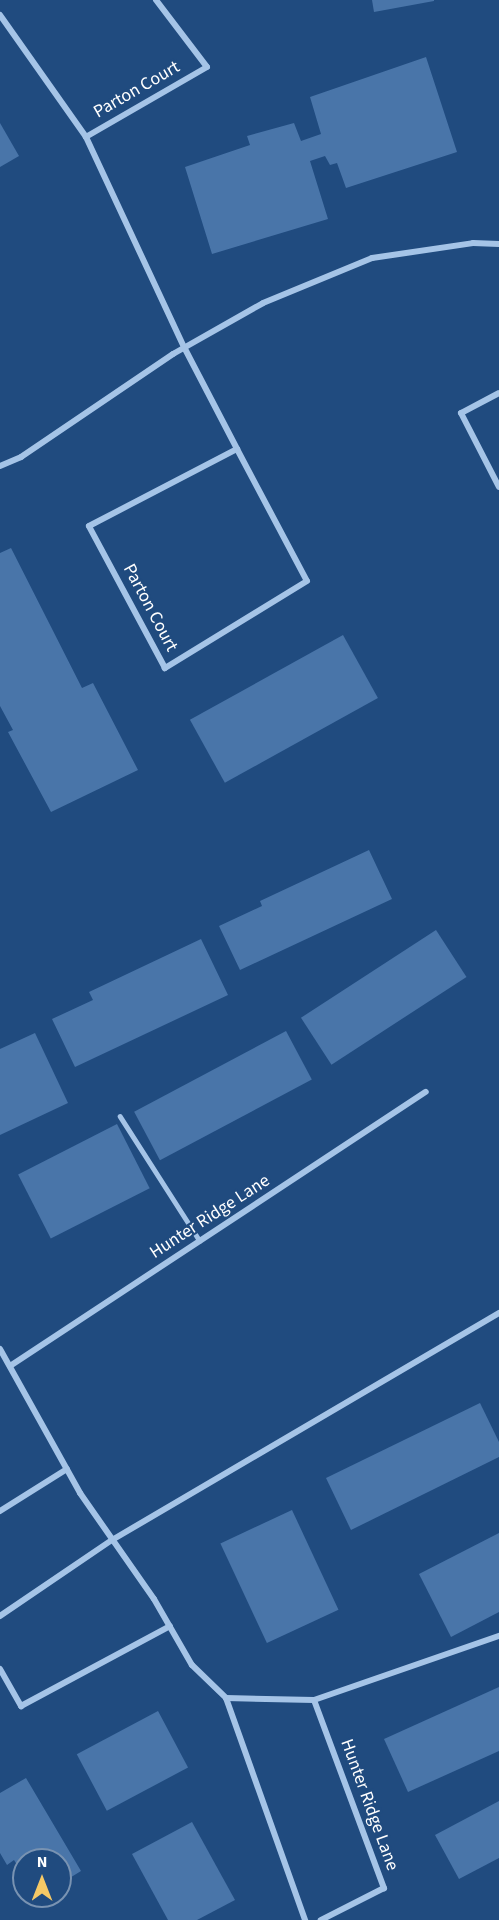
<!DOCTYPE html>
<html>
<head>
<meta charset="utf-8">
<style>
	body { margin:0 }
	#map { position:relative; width:499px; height:1920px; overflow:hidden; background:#204b7f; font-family:"Source Sans 3",sans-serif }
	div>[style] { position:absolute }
	.building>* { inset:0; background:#4975a9; transform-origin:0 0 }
	.lane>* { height:4.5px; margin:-2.25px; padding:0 2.25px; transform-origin:2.25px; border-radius:2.25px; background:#a5c4e7 }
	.street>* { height:6px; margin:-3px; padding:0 3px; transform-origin:3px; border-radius:3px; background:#a5c4e7 }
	span { translate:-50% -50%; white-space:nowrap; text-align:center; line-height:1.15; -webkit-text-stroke:4.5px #204b7f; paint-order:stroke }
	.street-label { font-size:18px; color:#fff }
	.north { position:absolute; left:12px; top:1848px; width:60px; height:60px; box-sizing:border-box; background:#204b7f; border:2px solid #7993b2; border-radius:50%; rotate:0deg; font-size:16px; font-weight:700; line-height:24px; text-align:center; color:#fff }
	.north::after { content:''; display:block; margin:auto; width:21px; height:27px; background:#f5c966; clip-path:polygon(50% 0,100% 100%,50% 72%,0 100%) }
</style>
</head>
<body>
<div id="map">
	<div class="building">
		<i style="clip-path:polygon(372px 0,434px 0,434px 1px,374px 12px)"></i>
		<i style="clip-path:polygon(426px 57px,457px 152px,346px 188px,337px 163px,330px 165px,325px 156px,310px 161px,328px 219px,212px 254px,185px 167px,250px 145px,247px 136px,294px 123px,301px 141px,321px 134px,310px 97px)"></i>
		<i style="clip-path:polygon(0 123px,19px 156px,0 167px)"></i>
		<i style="clip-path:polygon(11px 548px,82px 688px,93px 683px,138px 770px,51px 812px,8px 732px,13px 730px,0 706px,0 553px)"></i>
		<i style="left:343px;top:635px;width:72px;height:175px;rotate:61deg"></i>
		<i style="clip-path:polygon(369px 850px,392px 899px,240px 970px,219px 926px,262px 906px,260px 901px)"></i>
		<i style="left:436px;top:930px;width:56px;height:161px;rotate:57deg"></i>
		<i style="clip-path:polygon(201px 939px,228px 995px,75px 1067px,52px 1019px,93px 1000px,89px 992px)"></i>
		<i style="left:286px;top:1031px;width:55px;height:172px;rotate:62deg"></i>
		<i style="clip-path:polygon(35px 1033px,68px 1103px,0 1135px,0 1049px)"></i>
		<i style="left:117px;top:1124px;width:72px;height:111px;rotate:63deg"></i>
		<i style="clip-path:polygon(480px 1403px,499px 1442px,499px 1457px,351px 1530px,326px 1478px)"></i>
		<i style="left:292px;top:1510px;width:110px;height:79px;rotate:65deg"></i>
		<i style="clip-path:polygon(499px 1533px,499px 1612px,451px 1637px,419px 1574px)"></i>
		<i style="clip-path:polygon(499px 1687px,499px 1751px,408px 1792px,384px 1739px)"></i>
		<i style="left:158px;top:1711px;width:64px;height:92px;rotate:62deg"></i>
		<i style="clip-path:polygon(26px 1778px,81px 1871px,60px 1884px,60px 1860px,24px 1860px,24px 1876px,14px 1860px,7px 1865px,0 1853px,0 1793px)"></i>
		<i style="clip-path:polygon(499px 1801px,499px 1858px,459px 1879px,435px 1835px)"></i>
		<i style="clip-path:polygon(192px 1822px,235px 1900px,197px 1920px,168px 1920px,132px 1854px)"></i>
	</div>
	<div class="lane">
		<i style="left:120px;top:1116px;width:148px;rotate:57.4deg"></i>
	</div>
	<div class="street">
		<i style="left:156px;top:0;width:84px;rotate:52.7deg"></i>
		<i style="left:207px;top:67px;width:140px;rotate:150deg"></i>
		<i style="left:86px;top:137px;width:232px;rotate:65deg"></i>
		<i style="left:184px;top:347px;width:115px;rotate:62.5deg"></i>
		<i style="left:237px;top:449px;width:149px;rotate:62.1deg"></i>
		<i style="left:307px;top:581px;width:167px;rotate:148.5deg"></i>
		<i style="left:165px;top:668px;width:161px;rotate:-118.2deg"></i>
		<i style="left:89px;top:526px;width:167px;rotate:-27.5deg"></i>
		<i style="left:0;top:15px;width:149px;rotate:54.8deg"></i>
		<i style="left:499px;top:393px;width:43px;rotate:152.2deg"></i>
		<i style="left:461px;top:413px;width:83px;rotate:62.8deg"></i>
		<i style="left:0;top:466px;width:23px;rotate:-23deg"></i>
		<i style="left:21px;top:457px;width:184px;rotate:-34.1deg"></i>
		<i style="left:173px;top:354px;width:103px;rotate:-29.5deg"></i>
		<i style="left:263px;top:303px;width:118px;rotate:-22.4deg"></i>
		<i style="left:372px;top:258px;width:102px;rotate:-8.4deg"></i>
		<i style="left:473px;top:243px;width:26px;rotate:2deg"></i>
		<i style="left:0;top:1349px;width:165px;rotate:60.9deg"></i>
		<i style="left:80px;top:1493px;width:129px;rotate:55.1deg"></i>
		<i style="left:154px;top:1599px;width:76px;rotate:60.1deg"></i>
		<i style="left:192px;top:1665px;width:47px;rotate:44.1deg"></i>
		<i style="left:226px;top:1698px;width:88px;rotate:1.3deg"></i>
		<i style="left:314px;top:1700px;width:196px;rotate:-19.1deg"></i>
		<i style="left:10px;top:1366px;width:498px;rotate:-33.4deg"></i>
		<i style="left:0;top:1511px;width:79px;rotate:-32.1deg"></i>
		<i style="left:0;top:1616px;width:135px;rotate:-34.2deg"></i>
		<i style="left:112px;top:1540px;width:449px;rotate:-30.4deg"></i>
		<i style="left:0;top:1669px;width:43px;rotate:60.4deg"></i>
		<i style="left:21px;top:1706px;width:169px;rotate:-28.2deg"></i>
		<i style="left:226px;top:1698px;width:236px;rotate:70.4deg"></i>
		<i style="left:314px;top:1700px;width:201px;rotate:69.6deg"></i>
		<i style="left:384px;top:1888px;width:71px;rotate:153.1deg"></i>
	</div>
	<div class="street-label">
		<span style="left:137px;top:90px;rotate:-30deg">Parton Court</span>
		<span style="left:150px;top:608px;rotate:62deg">Parton Court</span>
		<span style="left:210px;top:1217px;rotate:-33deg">Hunter Ridge Lane</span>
		<span style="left:369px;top:1805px;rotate:70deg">Hunter Ridge Lane</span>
	</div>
	<div class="north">N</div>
</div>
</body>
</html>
